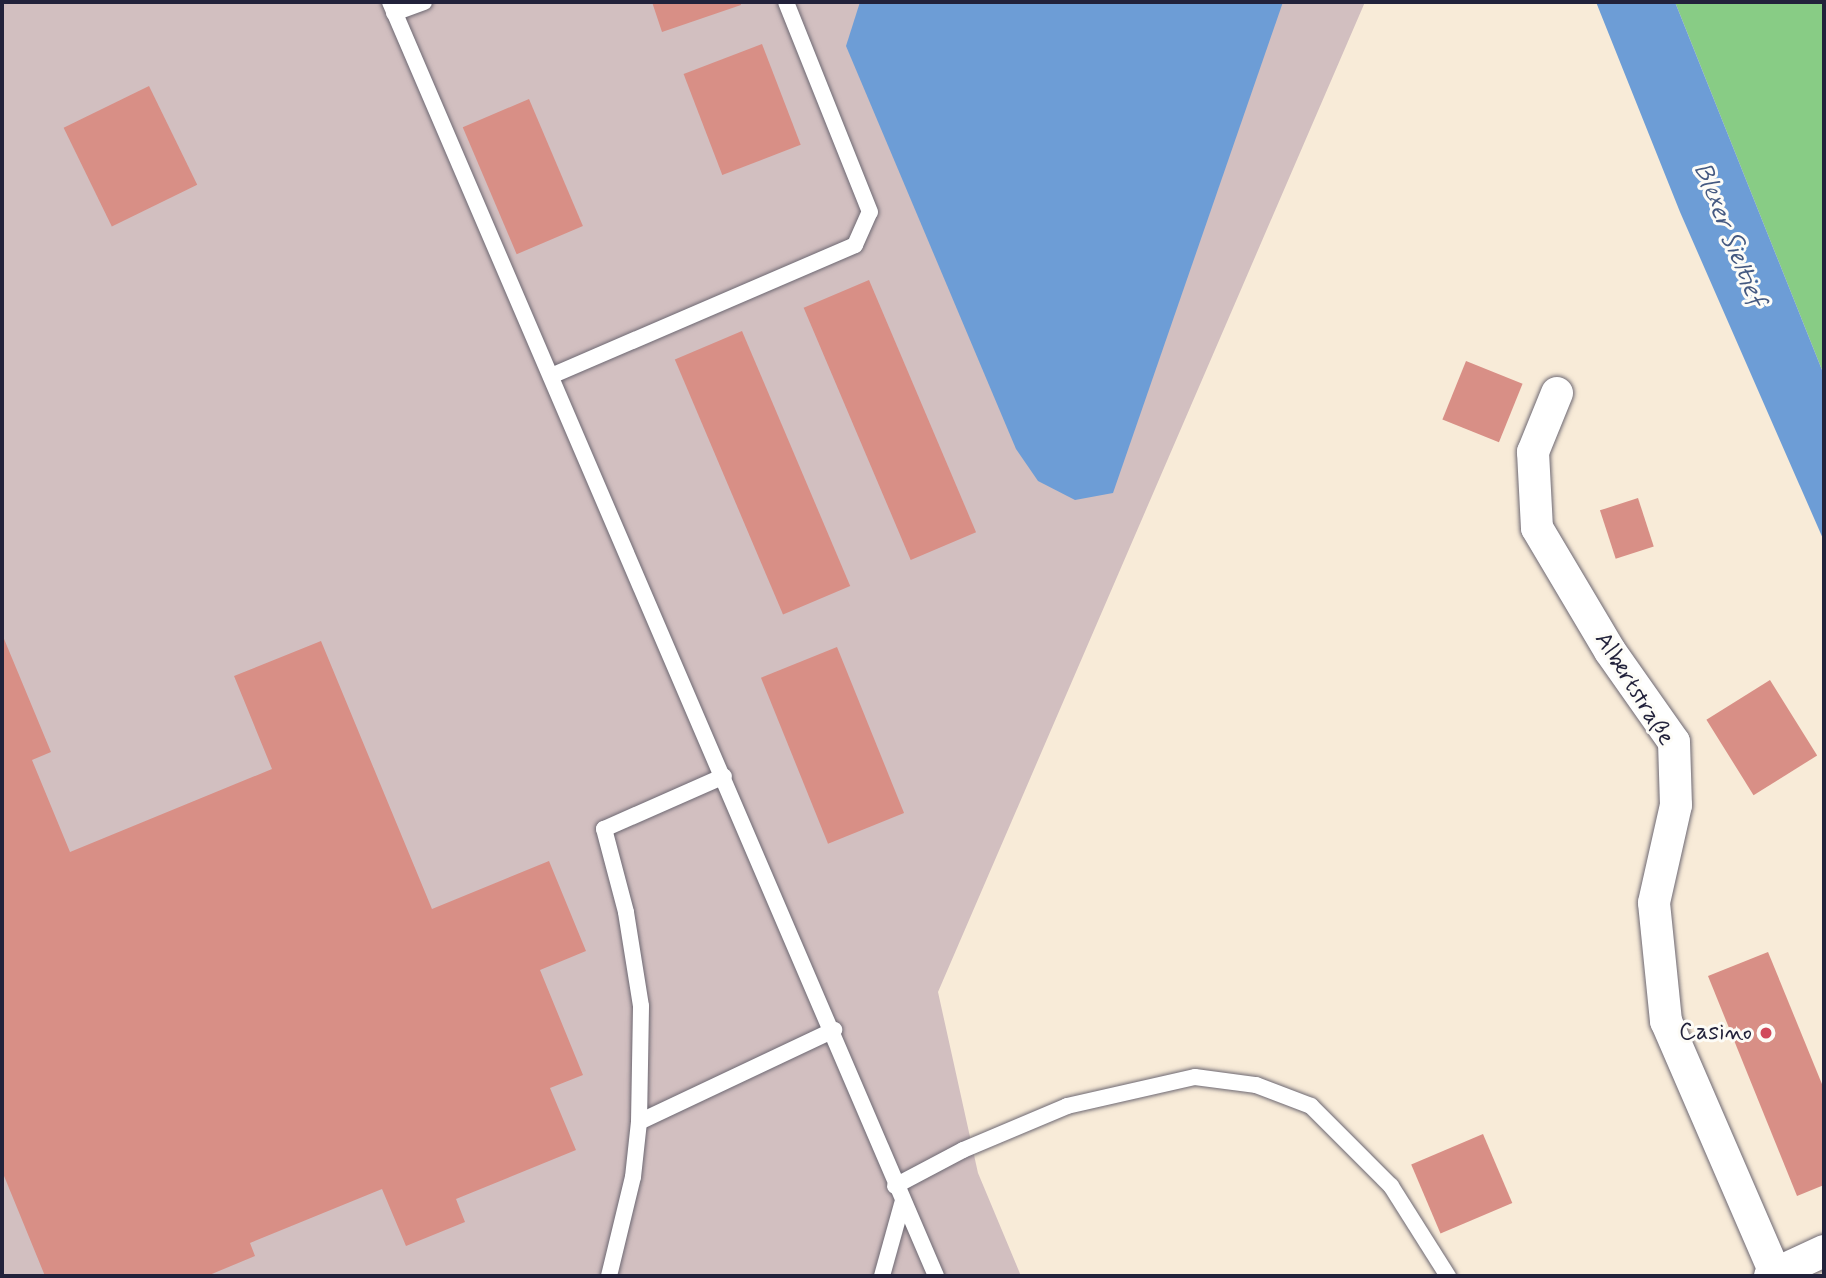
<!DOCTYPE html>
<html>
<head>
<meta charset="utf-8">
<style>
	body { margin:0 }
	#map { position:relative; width:1826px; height:1278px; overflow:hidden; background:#f8ebd8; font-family:Mynerve,sans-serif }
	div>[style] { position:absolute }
	.industrial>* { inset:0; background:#d2bfc0 }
	.green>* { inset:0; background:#88cc85 }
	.water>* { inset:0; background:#6d9dd6 }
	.building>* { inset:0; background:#d88f86; transform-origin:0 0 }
	.roads { filter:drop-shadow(0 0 2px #6d6872) drop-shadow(0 0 2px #6d6872) }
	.lane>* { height:16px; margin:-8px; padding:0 8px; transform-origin:8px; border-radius:8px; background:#fff }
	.street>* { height:32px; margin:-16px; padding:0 16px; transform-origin:16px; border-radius:16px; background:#fff }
	.dots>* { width:19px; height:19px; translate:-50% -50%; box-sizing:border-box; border:4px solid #fdfcf7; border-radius:50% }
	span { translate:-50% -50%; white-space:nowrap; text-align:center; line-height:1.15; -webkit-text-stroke:6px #fdfcf7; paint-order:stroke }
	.street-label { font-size:24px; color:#22223b }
	.poi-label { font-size:24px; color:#22223b }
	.right { translate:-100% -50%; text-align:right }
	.water-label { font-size:26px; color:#445981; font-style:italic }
	.frame { position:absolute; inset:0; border:4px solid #22223b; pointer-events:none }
</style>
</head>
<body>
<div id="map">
	<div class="industrial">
		<i style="clip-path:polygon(2px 2px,1365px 2px,938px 992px,978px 1173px,1021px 1276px,2px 1276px)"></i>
	</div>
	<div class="green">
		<i style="clip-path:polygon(1675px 2px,1824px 2px,1824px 375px)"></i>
	</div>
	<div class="water">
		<i style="clip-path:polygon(860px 2px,1283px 2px,1113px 493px,1075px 500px,1038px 481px,1016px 449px,846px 46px)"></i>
		<i style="clip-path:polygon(1596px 2px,1675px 2px,1824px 375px,1824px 541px,1680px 212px)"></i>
	</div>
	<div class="building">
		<i style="clip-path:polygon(652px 2px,740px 2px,741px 5px,662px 32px)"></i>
		<i style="left:762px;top:44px;width:108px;height:84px;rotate:69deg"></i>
		<i style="left:149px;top:86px;width:110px;height:95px;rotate:64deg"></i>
		<i style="left:529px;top:99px;width:138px;height:72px;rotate:67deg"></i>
		<i style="left:869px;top:280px;width:274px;height:71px;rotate:67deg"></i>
		<i style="left:742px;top:331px;width:277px;height:73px;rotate:67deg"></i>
		<i style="left:1466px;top:361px;width:61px;height:63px;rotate:22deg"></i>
		<i style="left:1638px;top:498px;width:51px;height:40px;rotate:72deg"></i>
		<i style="clip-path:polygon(2px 634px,51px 752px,32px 760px,70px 852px,272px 769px,234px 676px,321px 641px,432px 909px,549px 861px,586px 951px,540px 970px,583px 1075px,550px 1088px,576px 1150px,456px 1199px,465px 1222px,406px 1246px,382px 1189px,250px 1243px,255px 1256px,207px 1276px,45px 1276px,2px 1171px)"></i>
		<i style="left:837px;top:647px;width:179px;height:82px;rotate:68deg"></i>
		<i style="left:1770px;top:680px;width:89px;height:75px;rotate:58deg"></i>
		<i style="clip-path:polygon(1768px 952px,1824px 1089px,1824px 1185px,1797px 1196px,1708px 976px)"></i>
		<i style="left:1483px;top:1134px;width:75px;height:78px;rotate:67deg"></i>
	</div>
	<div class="roads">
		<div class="lane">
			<i style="left:390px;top:2px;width:1386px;rotate:66.8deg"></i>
			<i style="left:394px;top:13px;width:32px;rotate:-20deg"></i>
			<i style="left:551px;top:376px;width:331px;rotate:-23.3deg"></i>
			<i style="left:855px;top:245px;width:36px;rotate:-66deg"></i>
			<i style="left:870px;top:212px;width:226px;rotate:-111.8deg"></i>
			<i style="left:639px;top:1122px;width:216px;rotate:-25.3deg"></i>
			<i style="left:895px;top:1186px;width:77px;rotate:-27.9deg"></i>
			<i style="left:963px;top:1150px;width:113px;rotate:-22.9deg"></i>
			<i style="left:1067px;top:1106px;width:131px;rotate:-12.8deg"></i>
			<i style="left:1195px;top:1077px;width:62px;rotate:7.5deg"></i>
			<i style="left:1256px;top:1085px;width:59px;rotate:20.9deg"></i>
			<i style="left:1311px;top:1106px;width:113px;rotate:45deg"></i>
			<i style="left:1391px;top:1186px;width:107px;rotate:57.7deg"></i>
			<i style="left:609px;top:1276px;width:102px;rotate:-76.4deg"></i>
			<i style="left:633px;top:1177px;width:55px;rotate:-83.8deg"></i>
			<i style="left:639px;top:1122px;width:116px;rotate:-89deg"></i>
			<i style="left:641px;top:1006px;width:95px;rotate:-99.1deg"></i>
			<i style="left:626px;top:912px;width:86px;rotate:-104.8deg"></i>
			<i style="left:604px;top:829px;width:131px;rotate:-23.8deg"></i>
			<i style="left:882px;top:1276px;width:75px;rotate:-74.5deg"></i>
		</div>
		<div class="street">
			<i style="left:1557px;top:393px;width:64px;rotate:112.1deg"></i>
			<i style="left:1533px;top:452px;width:76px;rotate:87deg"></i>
			<i style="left:1537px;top:528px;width:143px;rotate:59.3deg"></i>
			<i style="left:1610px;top:651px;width:111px;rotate:54.9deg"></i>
			<i style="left:1674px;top:742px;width:63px;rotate:88.2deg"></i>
			<i style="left:1676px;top:805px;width:100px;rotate:102.7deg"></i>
			<i style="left:1654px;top:903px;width:119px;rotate:84.2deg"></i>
			<i style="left:1666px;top:1021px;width:275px;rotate:66.6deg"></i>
			<i style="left:1770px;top:1276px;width:60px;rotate:-24.8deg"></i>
		</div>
	</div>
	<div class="dots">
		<i style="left:1766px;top:1033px;background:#d1495b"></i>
	</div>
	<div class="street-label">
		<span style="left:1634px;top:689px;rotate:58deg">Albertstraße</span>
	</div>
	<div class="poi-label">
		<span class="right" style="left:1752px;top:1033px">Casino</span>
	</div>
	<div class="water-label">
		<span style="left:1728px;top:235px;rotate:68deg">Blexer Sieltief</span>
	</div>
	<div class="frame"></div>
</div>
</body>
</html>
